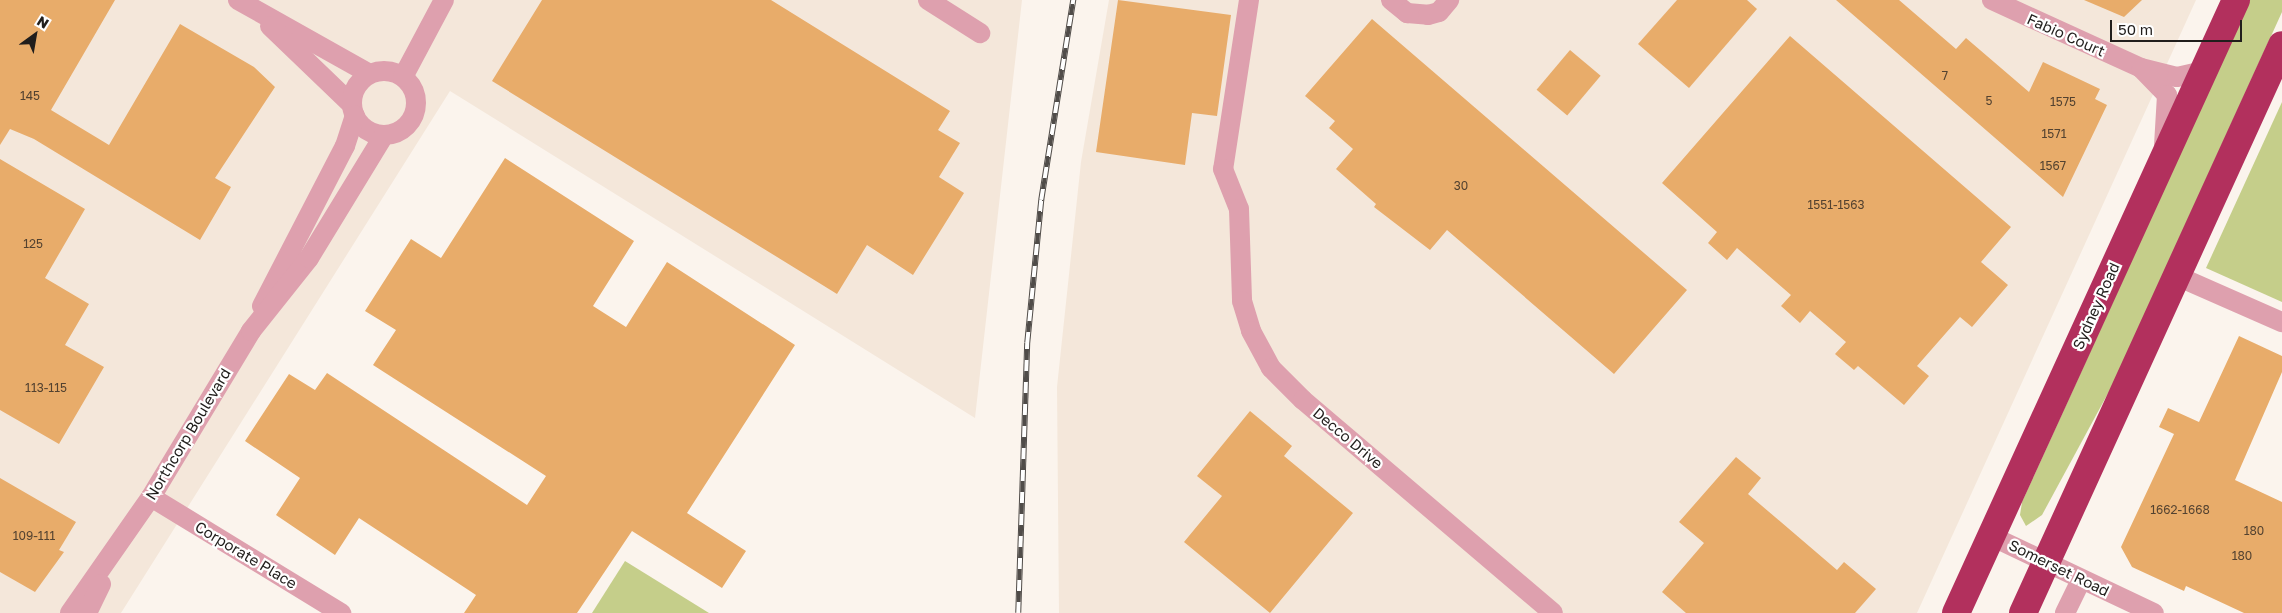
<!DOCTYPE html>
<html>
<head>
<meta charset="utf-8">
<style>
	body { margin:0 }
	#map { position:relative; width:2282px; height:613px; overflow:hidden; background:#fbf4ed; font-family:"Golos Text",sans-serif }
	div>[style] { position:absolute }
	.built>* { inset:0; background:#f4e7da }
	.green>* { inset:0; background:#c5ce8a }
	.building>* { inset:0; background:#e8ac6a; transform-origin:0 0 }
	.minor>* { height:20px; margin:-10px; padding:0 10px; transform-origin:10px; border-radius:10px; background:#dea0ae }
	.minor>.ring { margin:-10px; padding:0; box-sizing:content-box; background:none; border:20px solid #dea0ae; border-radius:50% }
	.highway>* { height:28px; margin:-14px; padding:0 14px; transform-origin:14px; border-radius:14px; background:#b2305d }
	.rail>* { height:5.5px; margin-top:-2.75px; transform-origin:0; background:repeating-linear-gradient(90deg,#fff 0 11px,#504c49 0 22px); box-sizing:border-box; border-block:1px solid #504c49 }
	span { translate:-50% -50%; white-space:nowrap; text-align:center; line-height:1.15; -webkit-text-stroke:4.5px #fff; paint-order:stroke }
	.number-label { font-size:12px; color:#534230 }
	.number-label span { -webkit-text-stroke-width:0 }
	.street-label { font-size:15px; color:#211e1c }
	.north { position:absolute; left:10px; top:10px; width:50px; height:50px; -webkit-text-stroke:4px #fff; paint-order:stroke; rotate:32deg; font-size:14px; font-weight:700; line-height:20px; text-align:center; color:#211e1c }
	.north::after { content:''; display:block; margin:auto; width:18px; height:22px; background:#211e1c; clip-path:polygon(50% 0,100% 100%,50% 72%,0 100%) }
	.scale { position:absolute; left:2110px; top:20px; width:132px; height:22px; box-sizing:border-box; border:2px solid #211e1c; border-top:0; padding-left:6px; font-size:15px; line-height:18px; white-space:nowrap; color:#211e1c; -webkit-text-stroke:4px #fff; paint-order:stroke }
</style>
</head>
<body>
<div id="map">
	<div class="built">
		<i style="clip-path:polygon(0 0,1022px 0,975px 418px,450px 91px,121px 613px,0 613px)"></i>
		<i style="clip-path:polygon(1109px 0,2196px 0,1917px 613px,1059px 613px,1057px 387px,1081px 162px)"></i>
	</div>
	<div class="green">
		<i style="clip-path:polygon(2250px 0,2282px 0,2282px 12px,2113px 384px,2042px 515px,2026px 526px,2020px 515px,2022px 502px)"></i>
		<i style="clip-path:polygon(2282px 102px,2282px 302px,2206px 268px)"></i>
		<i style="clip-path:polygon(625px 561px,709px 613px,592px 613px)"></i>
	</div>
	<div class="building">
		<i style="clip-path:polygon(0 0,115px 0,51px 110px,109px 145px,180px 24px,254px 67px,275px 87px,215px 178px,231px 187px,200px 240px,34px 139px,10px 129px,0 145px)"></i>
		<i style="clip-path:polygon(542px 0,771px 0,950px 111px,938px 130px,960px 143px,939px 177px,964px 193px,913px 275px,867px 245px,837px 294px,492px 81px)"></i>
		<i style="clip-path:polygon(1118px 0,1231px 15px,1217px 116px,1192px 113px,1185px 165px,1096px 152px)"></i>
		<i style="clip-path:polygon(1677px 0,1747px 0,1757px 9px,1689px 88px,1638px 44px)"></i>
		<i style="clip-path:polygon(1836px 0,1899px 0,1956px 49px,1966px 38px,2029px 92px,2043px 62px,2100px 89px,2095px 99px,2107px 105px,2063px 197px)"></i>
		<i style="clip-path:polygon(2084px 0,2142px 0,2124px 17px)"></i>
		<i style="clip-path:polygon(1372px 19px,1687px 290px,1614px 374px,1447px 230px,1430px 250px,1374px 207px,1376px 204px,1336px 169px,1353px 149px,1329px 128px,1335px 121px,1305px 96px)"></i>
		<i style="clip-path:polygon(1790px 36px,2011px 227px,1981px 262px,2008px 285px,1972px 327px,1960px 317px,1917px 366px,1929px 376px,1904px 405px,1858px 366px,1854px 370px,1835px 354px,1846px 342px,1810px 311px,1800px 323px,1781px 306px,1791px 295px,1737px 248px,1727px 260px,1708px 243px,1717px 232px,1662px 183px)"></i>
		<i style="left:1570px;top:50px;width:40px;height:52px;rotate:40deg"></i>
		<i style="clip-path:polygon(505px 158px,634px 241px,593px 306px,626px 327px,667px 262px,795px 345px,687px 513px,746px 551px,722px 588px,632px 531px,577px 613px,464px 613px,476px 595px,359px 518px,335px 555px,276px 515px,300px 478px,245px 441px,289px 374px,315px 390px,327px 373px,527px 505px,546px 476px,373px 365px,396px 330px,365px 311px,411px 239px,441px 258px)"></i>
		<i style="clip-path:polygon(0 159px,85px 209px,45px 278px,89px 304px,65px 345px,104px 367px,59px 444px,0 410px)"></i>
		<i style="clip-path:polygon(2239px 336px,2282px 356px,2282px 372px,2235px 480px,2282px 502px,2282px 613px,2244px 613px,2186px 586px,2184px 591px,2132px 567px,2121px 547px,2174px 434px,2159px 427px,2168px 408px,2199px 422px)"></i>
		<i style="clip-path:polygon(1250px 411px,1292px 446px,1284px 456px,1353px 513px,1270px 613px,1184px 542px,1222px 496px,1197px 476px)"></i>
		<i style="clip-path:polygon(1736px 457px,1761px 478px,1748px 494px,1837px 570px,1844px 562px,1876px 589px,1855px 613px,1686px 613px,1662px 592px,1704px 543px,1679px 522px)"></i>
		<i style="clip-path:polygon(0 478px,76px 522px,59px 550px,64px 552px,35px 592px,0 572px)"></i>
	</div>
	<div class="minor">
		<i style="left:238px;top:0;width:151px;rotate:29.3deg"></i>
		<i style="left:928px;top:0;width:62px;rotate:32.4deg"></i>
		<i style="left:1249px;top:0;width:171px;rotate:98.7deg"></i>
		<i style="left:1223px;top:169px;width:43px;rotate:68.2deg"></i>
		<i style="left:1239px;top:209px;width:92px;rotate:88.1deg"></i>
		<i style="left:1242px;top:301px;width:31px;rotate:73deg"></i>
		<i style="left:1251px;top:331px;width:42px;rotate:61.6deg"></i>
		<i style="left:1271px;top:368px;width:45px;rotate:45deg"></i>
		<i style="left:1303px;top:400px;width:328px;rotate:40.4deg"></i>
		<i style="left:1391px;top:0;width:21px;rotate:39deg"></i>
		<i style="left:1407px;top:13px;width:21px;rotate:5deg"></i>
		<i style="left:1428px;top:15px;width:11px;rotate:-15deg"></i>
		<i style="left:1439px;top:12px;width:16px;rotate:-50deg"></i>
		<i style="left:1992px;top:0;width:164px;rotate:24.5deg"></i>
		<i style="left:2141px;top:68px;width:37px;rotate:14deg"></i>
		<i style="left:2177px;top:77px;width:27px;rotate:-13deg"></i>
		<i style="left:270px;top:26px;width:112px;rotate:43.9deg"></i>
		<i style="left:2142px;top:69px;width:36px;rotate:46deg"></i>
		<i style="left:2167px;top:95px;width:50px;rotate:93.4deg"></i>
		<i class="ring" style="left:352px;top:71px;width:44px;height:44px"></i>
		<i style="left:403px;top:77px;width:87px;rotate:-62deg"></i>
		<i style="left:2177px;top:276px;width:115px;rotate:23.7deg"></i>
		<i style="left:262px;top:306px;width:180px;rotate:-62.6deg"></i>
		<i style="left:345px;top:146px;width:32px;rotate:-72deg"></i>
		<i style="left:151px;top:497px;width:223px;rotate:31.4deg"></i>
		<i style="left:1991px;top:536px;width:180px;rotate:25.3deg"></i>
		<i style="left:70px;top:613px;width:141px;rotate:-55.1deg"></i>
		<i style="left:151px;top:497px;width:194px;rotate:-58.9deg"></i>
		<i style="left:251px;top:331px;width:93px;rotate:-51.5deg"></i>
		<i style="left:309px;top:258px;width:144px;rotate:-58.6deg"></i>
		<i style="left:87px;top:613px;width:32px;rotate:-64deg"></i>
		<i style="left:2065px;top:613px;width:37px;rotate:-64deg"></i>
	</div>
	<div class="highway">
		<i style="left:1956px;top:613px;width:674px;rotate:-65.45deg"></i>
		<i style="left:2023px;top:613px;width:624px;rotate:-65.49deg"></i>
	</div>
	<div class="rail">
		<i style="left:1018px;top:613px;width:270px;rotate:-88.1deg"></i>
		<i style="left:1027px;top:343px;width:144px;rotate:-84.4deg"></i>
		<i style="left:1041px;top:200px;width:203px;rotate:-80.9deg"></i>
	</div>
	<div class="number-label">
		<span style="left:1945px;top:76px">7</span>
		<span style="left:30px;top:96px">145</span>
		<span style="left:1989px;top:101px">5</span>
		<span style="left:2063px;top:102px">1575</span>
		<span style="left:2054px;top:134px">1571</span>
		<span style="left:2053px;top:166px">1567</span>
		<span style="left:1461px;top:186px">30</span>
		<span style="left:1836px;top:205px">1551-1563</span>
		<span style="left:33px;top:244px">125</span>
		<span style="left:46px;top:388px">113-115</span>
		<span style="left:2180px;top:510px">1662-1668</span>
		<span style="left:2254px;top:531px">180</span>
		<span style="left:34px;top:536px">109-111</span>
		<span style="left:2242px;top:556px">180</span>
	</div>
	<div class="street-label">
		<span style="left:2066px;top:35px;rotate:24deg">Fabio Court</span>
		<span style="left:2096px;top:306px;rotate:-66deg">Sydney Road</span>
		<span style="left:188px;top:434px;rotate:-59deg">Northcorp Boulevard</span>
		<span style="left:1348px;top:438px;rotate:40deg">Decco Drive</span>
		<span style="left:246px;top:555px;rotate:31deg">Corporate Place</span>
		<span style="left:2059px;top:568px;rotate:26deg">Somerset Road</span>
	</div>
	<div class="north">N</div>
	<div class="scale">50 m</div>
</div>
</body>
</html>
